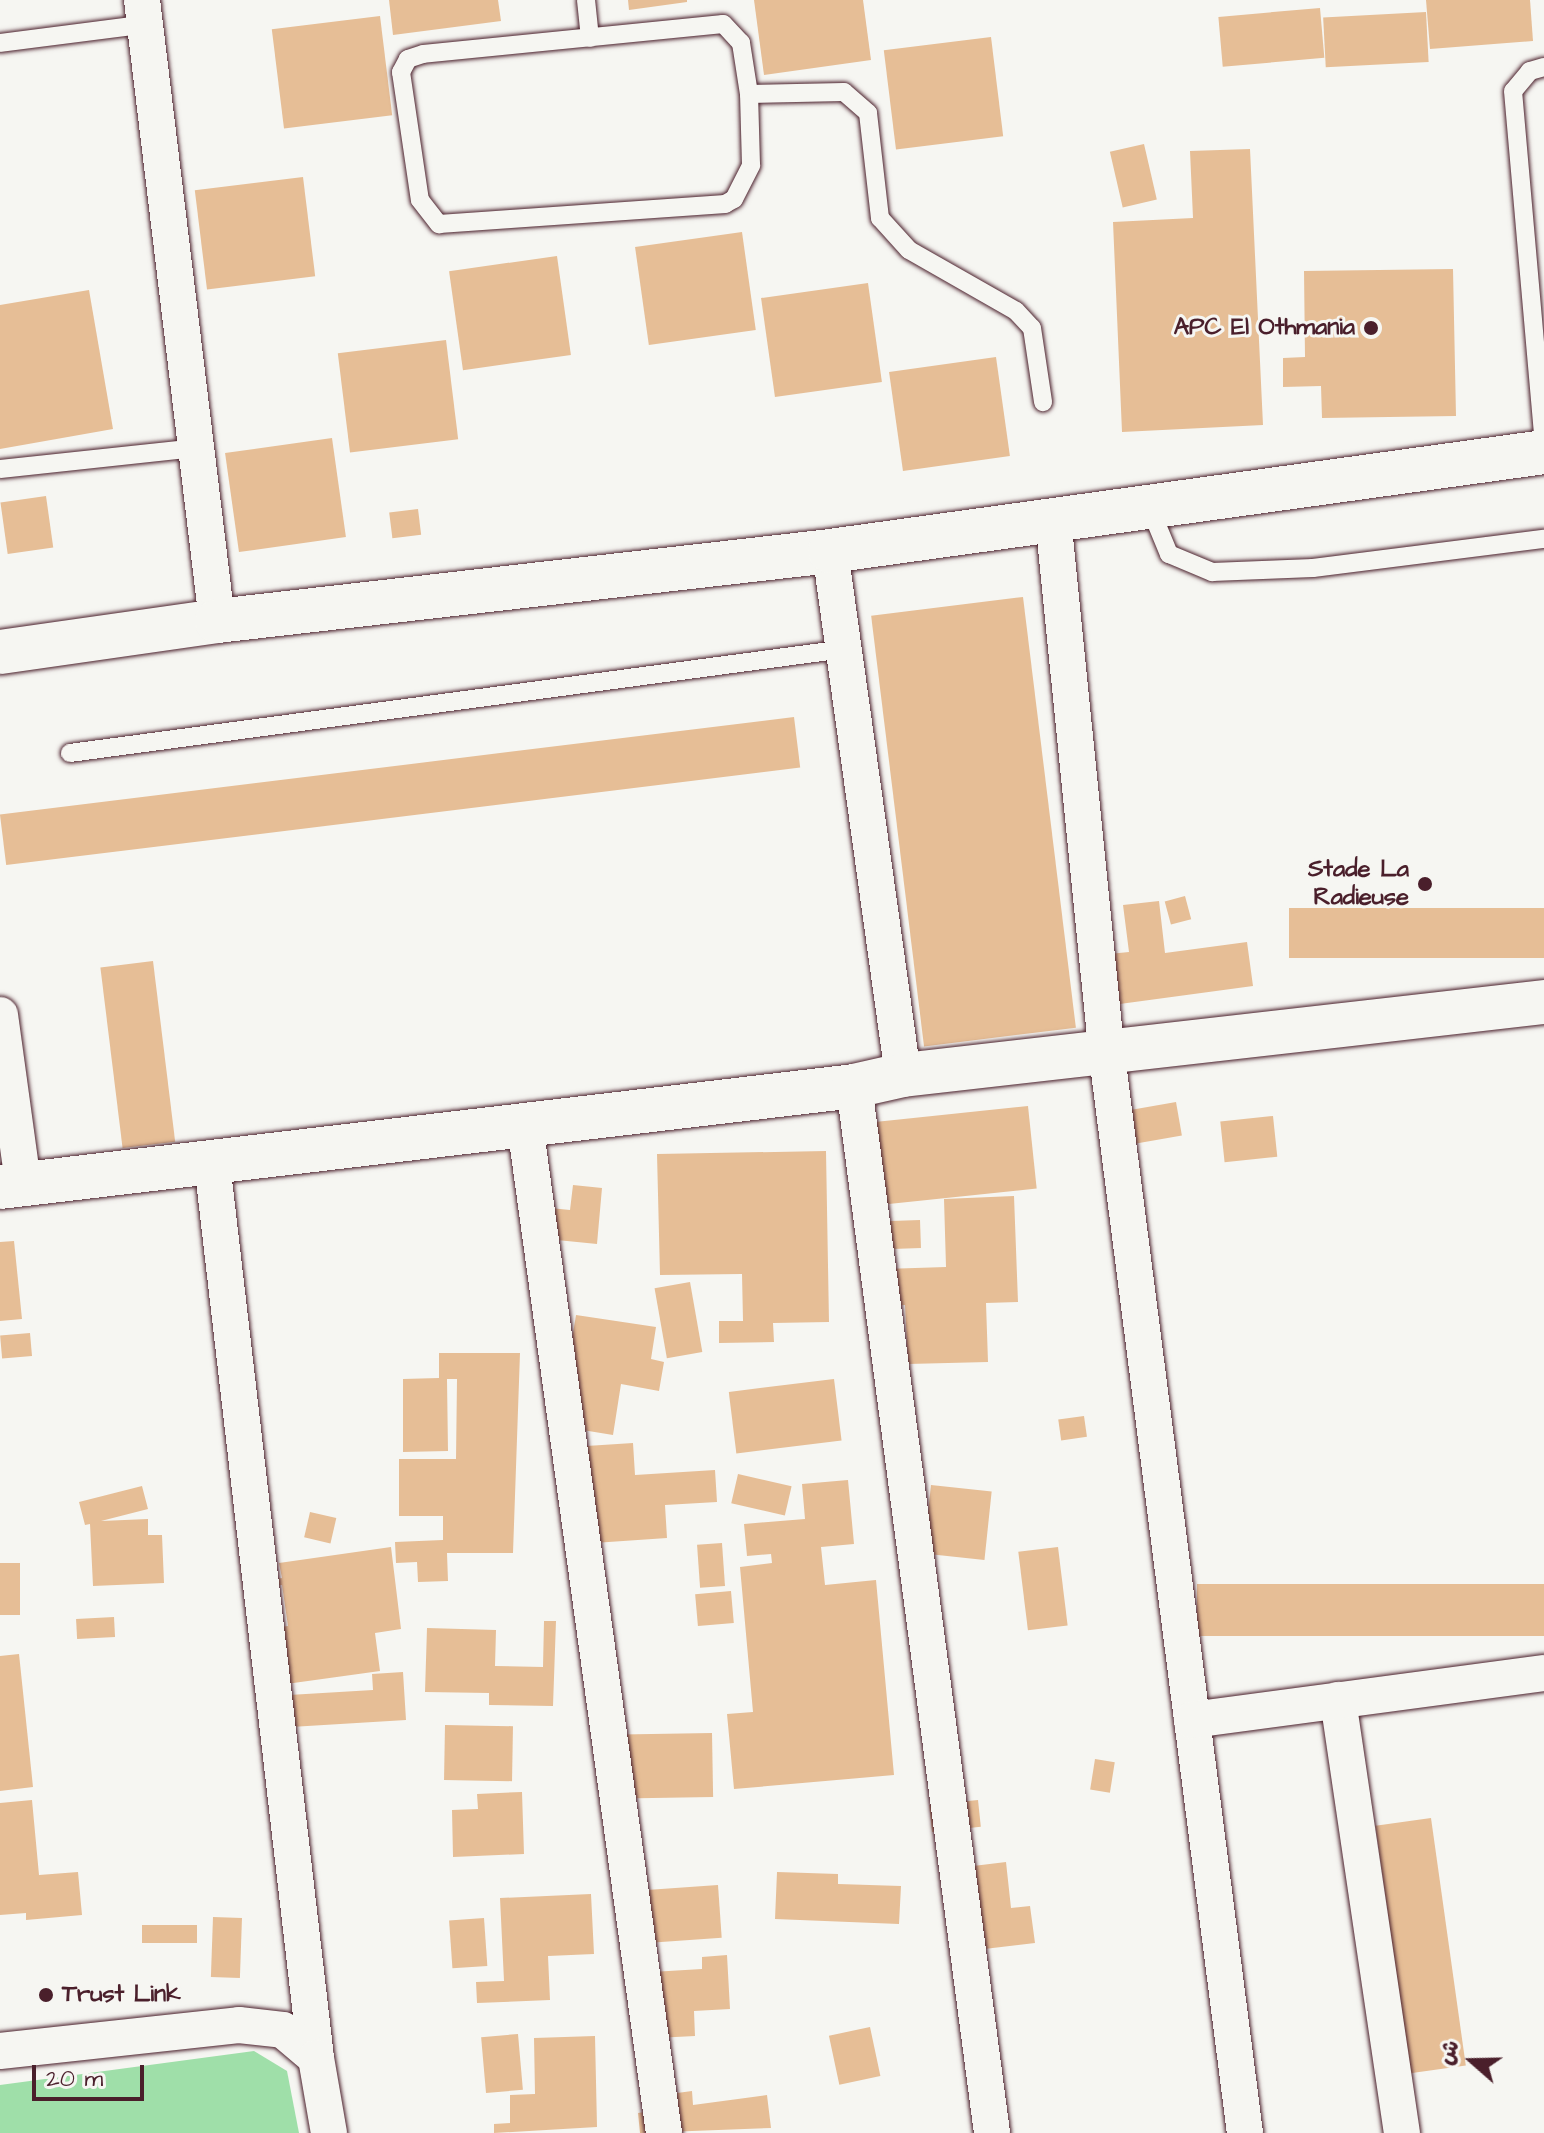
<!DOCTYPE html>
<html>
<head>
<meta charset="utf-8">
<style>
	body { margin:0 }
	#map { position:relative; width:1544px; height:2133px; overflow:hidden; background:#f6f6f2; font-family:"Architects Daughter","Playpen Sans Arabic",sans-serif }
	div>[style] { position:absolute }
	.green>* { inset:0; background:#9fdfa9 }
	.building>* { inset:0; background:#e6be96; transform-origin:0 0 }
	.roads { filter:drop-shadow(0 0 2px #4a1f2b) drop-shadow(0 0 2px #4a1f2b) }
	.lane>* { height:18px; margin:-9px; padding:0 9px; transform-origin:9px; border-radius:9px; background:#f6f6f2 }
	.street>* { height:36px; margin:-18px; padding:0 18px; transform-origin:18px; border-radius:18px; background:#f6f6f2 }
	.secondary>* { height:44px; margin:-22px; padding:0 22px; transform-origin:22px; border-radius:22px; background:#f6f6f2 }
	.dots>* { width:22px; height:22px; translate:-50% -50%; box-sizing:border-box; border:4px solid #f6f6f2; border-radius:50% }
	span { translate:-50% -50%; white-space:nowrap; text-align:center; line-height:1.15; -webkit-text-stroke:6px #f6f6f2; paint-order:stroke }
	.poi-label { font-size:24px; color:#4a1f2b; font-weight:700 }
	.right { translate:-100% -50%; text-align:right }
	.left { translate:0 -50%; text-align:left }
	.north { position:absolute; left:1432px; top:2021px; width:80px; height:80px; -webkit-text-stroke:6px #f6f6f2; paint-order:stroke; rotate:290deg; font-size:22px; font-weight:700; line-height:32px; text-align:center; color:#4a1f2b }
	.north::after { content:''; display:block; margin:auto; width:28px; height:36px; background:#4a1f2b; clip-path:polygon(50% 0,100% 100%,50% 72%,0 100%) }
	.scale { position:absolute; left:32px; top:2065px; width:112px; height:36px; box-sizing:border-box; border:4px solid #4a1f2b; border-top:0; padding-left:10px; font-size:24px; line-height:28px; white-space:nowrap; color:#4a1f2b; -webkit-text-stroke:6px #f6f6f2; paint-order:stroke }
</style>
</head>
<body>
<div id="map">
	<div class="green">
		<i style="clip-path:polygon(254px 2051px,287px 2071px,299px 2133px,0 2133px,0 2085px)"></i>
	</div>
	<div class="building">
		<i style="clip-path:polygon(389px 0,498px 0,501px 21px,393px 35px)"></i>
		<i style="clip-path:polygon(628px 0,687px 0,687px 2px,629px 10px)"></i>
		<i style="clip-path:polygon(754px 0,863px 0,871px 60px,764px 75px)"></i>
		<i style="clip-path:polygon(1426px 0,1530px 0,1533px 41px,1430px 49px)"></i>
		<i style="left:1320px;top:8px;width:50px;height:102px;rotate:85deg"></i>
		<i style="left:1426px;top:12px;width:50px;height:103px;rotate:87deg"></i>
		<i style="left:380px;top:16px;width:100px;height:109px;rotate:83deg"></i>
		<i style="left:991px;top:37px;width:100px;height:108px;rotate:83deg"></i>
		<i style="left:1144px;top:144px;width:57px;height:35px;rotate:77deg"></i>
		<i style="clip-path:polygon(1250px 149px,1263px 425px,1122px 432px,1113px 222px,1193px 218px,1190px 151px)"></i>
		<i style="left:303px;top:177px;width:100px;height:109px;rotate:83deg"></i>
		<i style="left:742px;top:232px;width:99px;height:108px;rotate:82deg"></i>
		<i style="left:557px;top:256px;width:100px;height:109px;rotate:82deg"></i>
		<i style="clip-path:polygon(1453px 269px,1456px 416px,1322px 418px,1321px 386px,1283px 387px,1283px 358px,1305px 357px,1304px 271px)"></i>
		<i style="left:868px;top:283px;width:100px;height:108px;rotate:82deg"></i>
		<i style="clip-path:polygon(89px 290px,113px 429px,0 449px,0 305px)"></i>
		<i style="left:446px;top:340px;width:100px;height:109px;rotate:83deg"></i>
		<i style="left:996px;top:357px;width:100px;height:108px;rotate:82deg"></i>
		<i style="left:332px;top:438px;width:100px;height:108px;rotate:82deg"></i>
		<i style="left:46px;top:496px;width:52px;height:46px;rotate:82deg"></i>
		<i style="left:418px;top:509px;width:26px;height:29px;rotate:83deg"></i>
		<i style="left:1023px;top:597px;width:434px;height:153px;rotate:83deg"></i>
		<i style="left:794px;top:717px;width:51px;height:800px;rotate:83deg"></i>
		<i style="left:1185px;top:896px;width:24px;height:21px;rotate:75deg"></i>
		<i style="clip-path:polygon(1159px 901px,1165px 953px,1247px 942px,1253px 986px,1105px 1006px,1099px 955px,1129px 952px,1123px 905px)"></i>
		<i style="left:1544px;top:908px;width:50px;height:255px;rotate:90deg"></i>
		<i style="left:153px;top:961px;width:182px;height:53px;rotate:83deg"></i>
		<i style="left:1176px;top:1102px;width:34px;height:55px;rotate:80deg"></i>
		<i style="left:1028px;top:1106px;width:83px;height:180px;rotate:84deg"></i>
		<i style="left:1273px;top:1116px;width:41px;height:53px;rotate:84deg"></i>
		<i style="clip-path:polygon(826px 1151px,829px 1322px,773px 1323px,774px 1342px,719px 1343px,719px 1321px,743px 1321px,742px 1274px,660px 1275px,657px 1154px)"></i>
		<i style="clip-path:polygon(573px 1185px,602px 1188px,597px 1244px,547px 1239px,550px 1208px,570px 1210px)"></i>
		<i style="clip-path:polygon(1014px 1196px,1018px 1302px,986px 1303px,988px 1362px,908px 1364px,905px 1305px,886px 1306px,884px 1269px,946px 1267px,944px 1199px)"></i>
		<i style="left:920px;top:1220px;width:28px;height:36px;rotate:88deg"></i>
		<i style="clip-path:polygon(14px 1241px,22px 1319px,0 1321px,0 1242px)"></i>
		<i style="left:690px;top:1282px;width:71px;height:36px;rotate:80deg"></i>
		<i style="clip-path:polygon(576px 1315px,656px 1327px,651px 1359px,664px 1362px,659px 1391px,621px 1384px,613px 1435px,558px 1426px)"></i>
		<i style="left:30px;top:1333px;width:23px;height:30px;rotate:85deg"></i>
		<i style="clip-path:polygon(439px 1353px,520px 1353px,513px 1553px,447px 1553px,448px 1581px,418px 1582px,417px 1562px,396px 1563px,395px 1542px,443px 1540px,443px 1516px,399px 1516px,399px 1459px,456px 1459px,457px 1379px,447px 1379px,448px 1451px,403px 1452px,403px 1379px,439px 1378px)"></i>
		<i style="left:834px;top:1379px;width:62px;height:106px;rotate:83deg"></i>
		<i style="left:1084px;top:1416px;width:21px;height:26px;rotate:82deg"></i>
		<i style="clip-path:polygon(633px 1443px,635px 1475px,715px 1470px,717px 1502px,665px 1505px,667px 1538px,594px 1543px,571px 1447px)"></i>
		<i style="left:738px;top:1474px;width:55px;height:30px;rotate:13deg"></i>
		<i style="clip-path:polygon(848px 1480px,854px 1544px,821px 1547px,825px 1585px,876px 1580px,894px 1775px,734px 1789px,727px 1714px,753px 1712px,740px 1567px,772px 1563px,771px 1554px,747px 1556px,744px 1524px,805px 1519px,802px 1484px)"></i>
		<i style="left:931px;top:1485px;width:61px;height:69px;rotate:6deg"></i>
		<i style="clip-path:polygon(142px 1486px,148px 1509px,101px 1521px,148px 1519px,148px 1535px,162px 1535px,164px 1583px,93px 1586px,90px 1524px,85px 1525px,79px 1502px)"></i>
		<i style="left:310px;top:1512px;width:27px;height:26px;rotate:13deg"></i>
		<i style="left:722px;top:1543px;width:43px;height:25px;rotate:86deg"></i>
		<i style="clip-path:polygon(391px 1547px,401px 1629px,375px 1633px,380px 1671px,279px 1685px,272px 1628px,288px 1626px,282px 1585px,264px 1587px,263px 1581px,282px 1578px,279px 1563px)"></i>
		<i style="left:1058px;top:1547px;width:79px;height:40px;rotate:83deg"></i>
		<i style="left:0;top:1563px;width:20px;height:52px"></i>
		<i style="left:1544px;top:1584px;width:52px;height:347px;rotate:90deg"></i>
		<i style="left:731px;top:1591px;width:32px;height:36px;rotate:85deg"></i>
		<i style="left:114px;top:1617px;width:20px;height:38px;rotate:87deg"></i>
		<i style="clip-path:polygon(544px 1621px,556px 1621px,553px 1706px,489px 1705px,489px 1693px,425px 1692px,427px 1628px,496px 1630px,495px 1666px,543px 1667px)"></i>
		<i style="clip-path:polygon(19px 1654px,33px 1787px,0 1791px,0 1656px)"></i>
		<i style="clip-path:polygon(403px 1672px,406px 1720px,291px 1727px,289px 1695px,373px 1690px,372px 1674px)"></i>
		<i style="left:445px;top:1725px;width:68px;height:55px;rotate:1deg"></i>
		<i style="left:712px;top:1733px;width:64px;height:106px;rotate:89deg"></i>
		<i style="left:1095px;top:1759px;width:20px;height:31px;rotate:9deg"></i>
		<i style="clip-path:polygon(522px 1792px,524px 1854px,453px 1857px,452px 1810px,478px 1809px,477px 1794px)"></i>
		<i style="clip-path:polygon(32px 1800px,39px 1875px,78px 1872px,82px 1915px,26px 1920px,26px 1913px,0 1915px,0 1803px)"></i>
		<i style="left:978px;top:1800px;width:27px;height:49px;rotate:84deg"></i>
		<i style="left:1431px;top:1818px;width:250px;height:56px;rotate:82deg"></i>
		<i style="clip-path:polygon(1006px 1862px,1011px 1908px,1030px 1906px,1035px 1943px,976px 1950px,965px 1867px)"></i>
		<i style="clip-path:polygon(777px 1872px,838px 1874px,838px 1884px,901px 1886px,899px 1924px,775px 1919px)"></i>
		<i style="left:718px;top:1885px;width:53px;height:75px;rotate:86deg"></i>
		<i style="clip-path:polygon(591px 1894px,594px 1954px,548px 1956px,550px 2000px,477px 2003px,476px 1982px,504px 1981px,500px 1898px)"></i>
		<i style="left:213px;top:1917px;width:29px;height:60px;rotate:2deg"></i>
		<i style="left:484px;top:1918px;width:48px;height:35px;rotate:86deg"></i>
		<i style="left:142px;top:1925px;width:55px;height:18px"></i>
		<i style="clip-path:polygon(727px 1955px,730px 2009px,694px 2011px,695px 2036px,656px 2038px,635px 1973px,702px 1969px,702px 1957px)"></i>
		<i style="left:870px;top:2027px;width:50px;height:42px;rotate:78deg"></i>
		<i style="left:518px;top:2034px;width:56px;height:37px;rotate:85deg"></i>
		<i style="clip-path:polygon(595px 2036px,597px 2127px,494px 2133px,494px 2124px,510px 2123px,510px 2095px,535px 2094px,534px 2038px)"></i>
		<i style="clip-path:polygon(692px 2091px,693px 2105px,767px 2095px,771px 2128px,640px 2133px,638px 2113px,657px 2110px,655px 2096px)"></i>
	</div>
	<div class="roads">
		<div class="lane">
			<i style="left:586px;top:0;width:38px;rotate:84deg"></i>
			<i style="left:0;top:43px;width:150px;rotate:-7.3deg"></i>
			<i style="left:1544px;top:67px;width:15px;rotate:164deg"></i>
			<i style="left:1530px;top:71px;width:26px;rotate:130deg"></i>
			<i style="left:1513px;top:91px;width:353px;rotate:85deg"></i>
			<i style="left:749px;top:94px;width:52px;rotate:-98.9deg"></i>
			<i style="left:741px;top:43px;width:26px;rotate:-133deg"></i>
			<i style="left:723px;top:24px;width:301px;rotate:174.3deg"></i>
			<i style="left:423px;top:54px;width:16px;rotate:162deg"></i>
			<i style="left:408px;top:59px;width:15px;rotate:118deg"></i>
			<i style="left:401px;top:72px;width:129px;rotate:81.6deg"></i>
			<i style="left:420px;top:200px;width:31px;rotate:52deg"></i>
			<i style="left:439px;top:224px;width:287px;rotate:-4deg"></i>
			<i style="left:725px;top:204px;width:10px;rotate:-29deg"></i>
			<i style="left:734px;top:199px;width:38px;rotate:-63deg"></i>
			<i style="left:751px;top:165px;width:71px;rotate:-91.6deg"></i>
			<i style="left:749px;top:94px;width:95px;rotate:-1.2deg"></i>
			<i style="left:844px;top:92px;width:32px;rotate:41deg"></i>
			<i style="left:868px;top:113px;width:106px;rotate:83.5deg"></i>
			<i style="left:880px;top:218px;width:43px;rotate:47.8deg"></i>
			<i style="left:909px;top:250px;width:123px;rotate:29.7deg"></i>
			<i style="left:1016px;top:311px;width:23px;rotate:47deg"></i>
			<i style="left:1032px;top:328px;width:75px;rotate:81.5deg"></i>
			<i style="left:0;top:469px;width:199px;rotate:-6.1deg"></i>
			<i style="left:1150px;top:508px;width:50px;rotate:67.6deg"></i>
			<i style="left:1169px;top:554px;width:47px;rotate:22.7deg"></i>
			<i style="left:1212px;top:572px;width:101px;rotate:-2.3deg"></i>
			<i style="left:1313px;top:568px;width:233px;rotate:-7.2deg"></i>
			<i style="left:70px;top:753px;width:781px;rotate:-7.65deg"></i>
		</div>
		<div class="street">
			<i style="left:142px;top:0;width:626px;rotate:83.11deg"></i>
			<i style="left:1053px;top:518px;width:541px;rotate:84.27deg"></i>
			<i style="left:1107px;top:1056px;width:1086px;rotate:82.7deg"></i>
			<i style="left:830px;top:551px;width:529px;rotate:82.07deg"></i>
			<i style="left:0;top:1015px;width:171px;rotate:82.2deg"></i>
			<i style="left:854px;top:1086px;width:1056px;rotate:82.49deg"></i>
			<i style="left:525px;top:1125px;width:1018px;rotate:82.15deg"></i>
			<i style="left:212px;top:1163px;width:901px;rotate:83.37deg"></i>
			<i style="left:1338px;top:1700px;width:438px;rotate:81.6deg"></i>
			<i style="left:1192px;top:1720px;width:355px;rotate:-7.6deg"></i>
			<i style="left:0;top:2051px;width:240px;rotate:-6.2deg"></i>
			<i style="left:239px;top:2025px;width:44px;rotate:6.5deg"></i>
			<i style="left:283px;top:2030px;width:43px;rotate:40.3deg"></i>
			<i style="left:316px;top:2058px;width:76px;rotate:80.2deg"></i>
		</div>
		<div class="secondary">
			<i style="left:0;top:652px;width:219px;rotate:-8.1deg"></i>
			<i style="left:217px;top:621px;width:617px;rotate:-6.51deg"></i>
			<i style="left:830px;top:551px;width:721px;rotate:-7.89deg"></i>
			<i style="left:0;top:1187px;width:860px;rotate:-6.74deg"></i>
			<i style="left:854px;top:1086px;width:50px;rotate:-12.7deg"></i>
			<i style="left:903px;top:1075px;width:645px;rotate:-6.5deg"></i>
		</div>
	</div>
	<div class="dots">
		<i style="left:1371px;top:328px;background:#4a1f2b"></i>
		<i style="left:1425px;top:884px;background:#4a1f2b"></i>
		<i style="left:46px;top:1995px;background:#4a1f2b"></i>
	</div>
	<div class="poi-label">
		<span class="right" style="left:1355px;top:328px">APC El Othmania</span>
		<span class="right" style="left:1409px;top:884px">Stade La<br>Radieuse</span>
		<span class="left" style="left:62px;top:1995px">Trust Link</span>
	</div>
	<div class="north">ش</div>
	<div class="scale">20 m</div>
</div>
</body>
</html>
